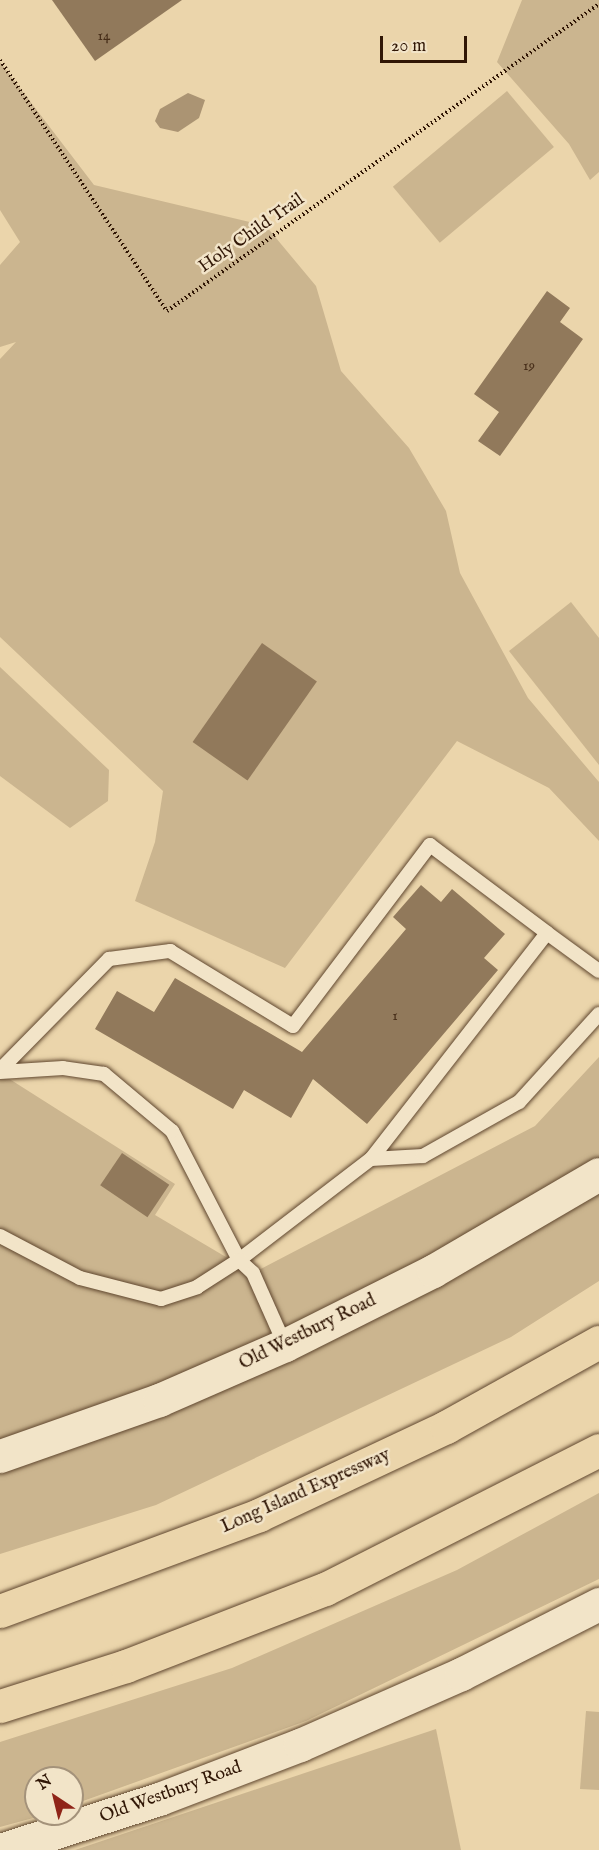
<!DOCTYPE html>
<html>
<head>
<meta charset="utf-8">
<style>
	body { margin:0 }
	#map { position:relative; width:599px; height:1850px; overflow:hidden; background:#ebd5ab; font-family:"IM FELL English",serif }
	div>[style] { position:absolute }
	.green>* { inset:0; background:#cbb58f; transform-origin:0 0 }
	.water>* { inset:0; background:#ab9473 }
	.building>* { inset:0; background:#91795b; transform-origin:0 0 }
	.path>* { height:4px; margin-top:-2px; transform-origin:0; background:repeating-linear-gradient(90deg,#301605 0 1.5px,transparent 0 4.5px) }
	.roads { filter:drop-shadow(0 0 2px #5f462e) drop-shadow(0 0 2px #5f462e) }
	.lane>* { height:14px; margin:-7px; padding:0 7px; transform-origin:7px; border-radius:7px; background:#f2e4c8 }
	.secondary>* { height:33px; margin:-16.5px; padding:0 16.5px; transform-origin:16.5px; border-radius:16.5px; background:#f2e4c8 }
	.highway>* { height:33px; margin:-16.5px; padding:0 16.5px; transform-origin:16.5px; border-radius:16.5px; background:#ebd5ab }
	span { translate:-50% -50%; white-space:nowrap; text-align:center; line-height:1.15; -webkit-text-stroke:5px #f2e4c8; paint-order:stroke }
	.number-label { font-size:15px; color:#482f1a }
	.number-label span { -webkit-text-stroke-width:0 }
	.street-label { font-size:18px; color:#301605 }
	.north { position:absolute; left:24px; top:1766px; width:60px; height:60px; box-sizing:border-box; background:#f2e4c8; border:2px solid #a4927a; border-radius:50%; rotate:325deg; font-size:16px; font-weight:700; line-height:24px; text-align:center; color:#301605 }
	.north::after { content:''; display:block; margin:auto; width:21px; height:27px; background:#8f2418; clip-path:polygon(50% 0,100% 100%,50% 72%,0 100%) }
	.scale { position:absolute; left:380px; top:36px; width:87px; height:27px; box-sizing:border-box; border:3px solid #301605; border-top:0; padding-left:8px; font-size:18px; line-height:21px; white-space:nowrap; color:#301605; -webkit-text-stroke:4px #f2e4c8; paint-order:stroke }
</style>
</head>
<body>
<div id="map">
	<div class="green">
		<i style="clip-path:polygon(522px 0,599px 0,599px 172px,590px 180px,569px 144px,497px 62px)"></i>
		<i style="clip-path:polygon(0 62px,94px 185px,266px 226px,316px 286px,341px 371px,409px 448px,446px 511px,460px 573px,528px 698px,599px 782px,599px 841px,549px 788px,457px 741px,285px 968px,135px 901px,155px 842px,163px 791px,0 637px,0 359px,16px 342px,0 347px,0 265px,20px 242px,0 210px)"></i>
		<i style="left:507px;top:91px;width:73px;height:149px;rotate:50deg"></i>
		<i style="clip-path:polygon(571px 602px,599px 638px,599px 765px,509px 651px)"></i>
		<i style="clip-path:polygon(0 667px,109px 770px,108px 801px,70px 828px,0 776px)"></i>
		<i style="clip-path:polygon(599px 1057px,599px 1174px,495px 1236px,0 1456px,0 1073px,175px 1184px,155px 1215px,253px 1273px,535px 1126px)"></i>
		<i style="clip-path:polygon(599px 1186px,599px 1281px,511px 1337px,156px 1505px,0 1554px,0 1474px,241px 1382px)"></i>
		<i style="clip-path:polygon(599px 1493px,599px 1579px,306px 1721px,72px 1805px,72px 1778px,36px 1778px,36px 1814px,48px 1814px,0 1827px,0 1742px,232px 1668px,457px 1570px)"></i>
		<i style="clip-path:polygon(586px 1711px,599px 1712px,599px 1790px,580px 1789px)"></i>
		<i style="clip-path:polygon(436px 1729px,461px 1850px,75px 1850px)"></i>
	</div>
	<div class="water">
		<i style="clip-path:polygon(188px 93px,205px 100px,199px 118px,178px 132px,160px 128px,155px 121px,160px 109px)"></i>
	</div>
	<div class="building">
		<i style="clip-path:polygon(52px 0,182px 0,95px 61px)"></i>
		<i style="clip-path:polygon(547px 291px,570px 308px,560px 322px,583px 339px,500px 456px,478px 441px,499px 412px,474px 394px)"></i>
		<i style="left:262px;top:643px;width:67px;height:121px;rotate:35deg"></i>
		<i style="clip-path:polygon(421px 885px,441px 902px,452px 889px,505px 934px,484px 958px,498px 970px,367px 1124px,313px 1079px,291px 1118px,244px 1090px,233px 1109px,95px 1029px,117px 991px,154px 1012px,175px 978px,302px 1052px,406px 929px,393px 917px)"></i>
		<i style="left:122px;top:1153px;width:57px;height:39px;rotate:34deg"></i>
	</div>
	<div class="path">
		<i style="left:0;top:60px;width:301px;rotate:56.4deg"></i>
		<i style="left:167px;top:311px;width:530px;rotate:-35.4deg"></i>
	</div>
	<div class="roads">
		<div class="lane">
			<i style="left:547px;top:933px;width:64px;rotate:36.2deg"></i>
			<i style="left:0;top:1070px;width:156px;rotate:-45.5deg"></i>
			<i style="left:109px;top:959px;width:62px;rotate:-7.5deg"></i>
			<i style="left:170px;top:951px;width:144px;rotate:31.4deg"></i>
			<i style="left:293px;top:1026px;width:227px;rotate:-52.9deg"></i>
			<i style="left:430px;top:845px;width:146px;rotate:36.9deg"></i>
			<i style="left:547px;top:933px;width:285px;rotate:127.9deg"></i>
			<i style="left:372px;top:1158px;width:168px;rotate:142.5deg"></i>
			<i style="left:239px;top:1260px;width:145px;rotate:-117.4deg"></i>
			<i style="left:172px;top:1131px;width:89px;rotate:-140deg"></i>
			<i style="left:104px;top:1074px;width:41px;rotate:-171.7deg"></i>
			<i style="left:63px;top:1068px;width:63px;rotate:176.4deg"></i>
			<i style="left:371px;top:1159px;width:52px;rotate:-3.3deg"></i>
			<i style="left:423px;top:1156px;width:110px;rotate:-29.4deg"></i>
			<i style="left:519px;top:1102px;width:119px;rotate:-47.7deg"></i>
			<i style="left:0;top:1236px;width:90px;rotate:27.7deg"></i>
			<i style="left:80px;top:1278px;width:84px;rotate:14.5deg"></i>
			<i style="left:161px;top:1299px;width:38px;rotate:-18deg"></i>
			<i style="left:197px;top:1287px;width:50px;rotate:-32.7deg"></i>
			<i style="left:239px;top:1260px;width:19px;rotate:43deg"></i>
			<i style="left:253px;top:1273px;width:79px;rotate:66deg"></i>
		</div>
		<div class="secondary">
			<i style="left:0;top:1456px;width:169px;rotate:-19.4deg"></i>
			<i style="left:159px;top:1400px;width:137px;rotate:-23.6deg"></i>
			<i style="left:285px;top:1345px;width:165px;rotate:-26.6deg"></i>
			<i style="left:433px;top:1271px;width:192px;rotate:-30.3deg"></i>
			<i style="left:0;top:1850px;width:167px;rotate:-17.8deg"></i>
			<i style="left:159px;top:1799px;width:151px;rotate:-21deg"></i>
			<i style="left:300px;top:1745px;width:176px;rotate:-23.8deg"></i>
			<i style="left:461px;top:1674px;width:155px;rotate:-26.9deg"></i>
		</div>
		<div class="highway">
			<i style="left:0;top:1611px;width:276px;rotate:-20.3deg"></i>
			<i style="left:259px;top:1515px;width:207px;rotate:-25.2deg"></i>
			<i style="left:446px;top:1427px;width:175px;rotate:-29.1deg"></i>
			<i style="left:0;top:1706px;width:132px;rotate:-17.6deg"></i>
			<i style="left:126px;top:1666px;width:213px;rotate:-21.2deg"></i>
			<i style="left:325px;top:1589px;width:307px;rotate:-26.9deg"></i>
		</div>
	</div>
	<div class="number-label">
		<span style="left:104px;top:36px">14</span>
		<span style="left:529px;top:366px">19</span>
		<span style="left:395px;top:1016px">1</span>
	</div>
	<div class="street-label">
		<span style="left:252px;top:234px;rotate:-35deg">Holy Child Trail</span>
		<span style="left:308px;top:1333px;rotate:-26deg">Old Westbury Road</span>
		<span style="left:306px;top:1492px;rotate:-24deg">Long Island Expressway</span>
		<span style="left:171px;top:1793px;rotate:-20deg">Old Westbury Road</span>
	</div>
	<div class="north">N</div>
	<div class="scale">20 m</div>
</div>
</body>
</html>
